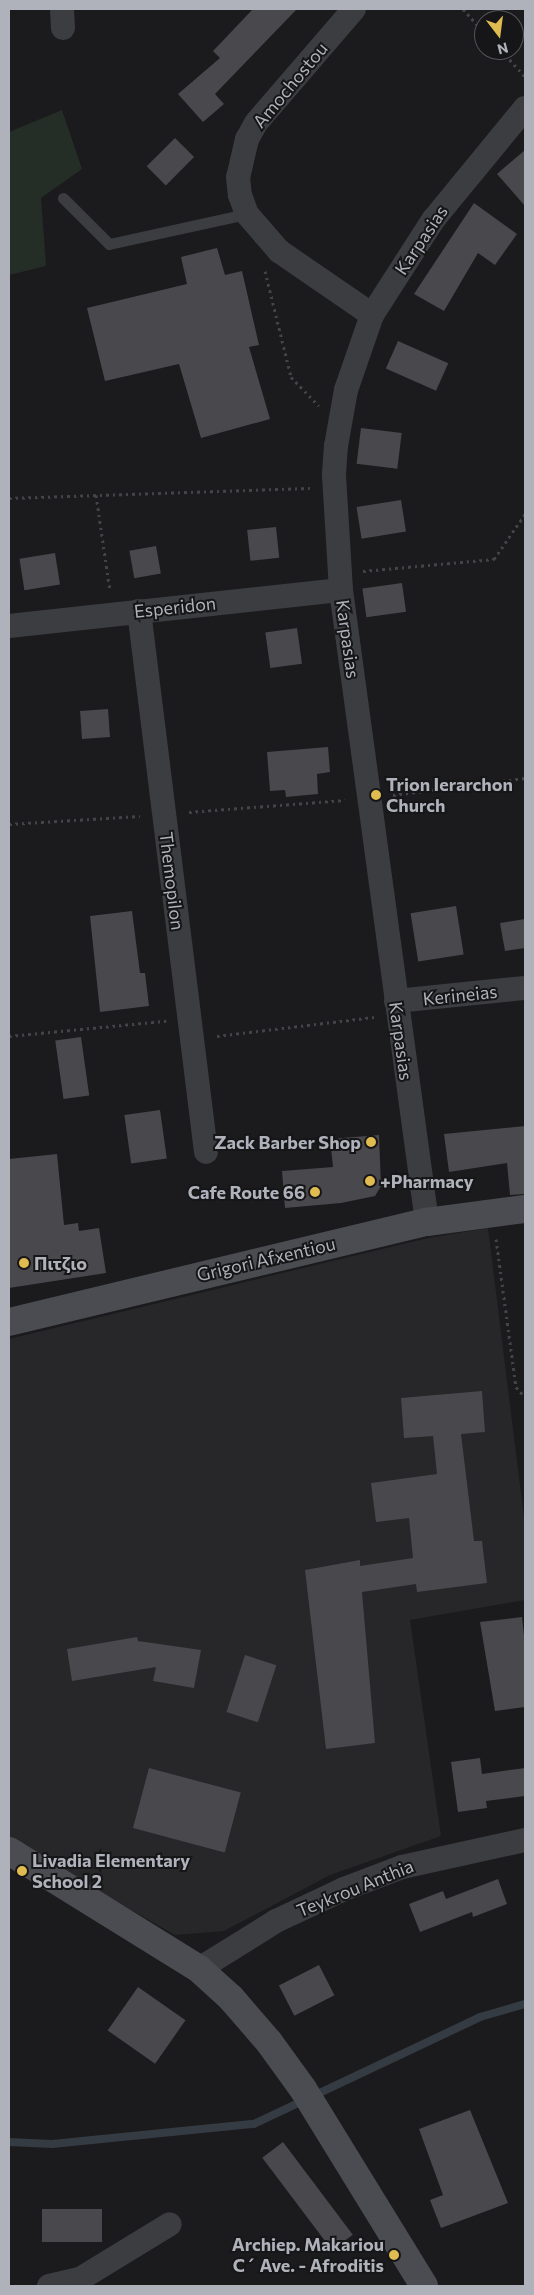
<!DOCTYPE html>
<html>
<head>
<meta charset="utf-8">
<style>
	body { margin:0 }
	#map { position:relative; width:534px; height:2295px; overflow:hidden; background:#1b1b1d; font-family:Commissioner,sans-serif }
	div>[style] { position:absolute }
	.built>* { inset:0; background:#27272a }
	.green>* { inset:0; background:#252d27 }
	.stream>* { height:8px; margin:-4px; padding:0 4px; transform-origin:4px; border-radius:4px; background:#343b42 }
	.building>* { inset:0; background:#48484d; transform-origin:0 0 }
	.path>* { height:3px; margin-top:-1.5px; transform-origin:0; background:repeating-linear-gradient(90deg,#424448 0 2.5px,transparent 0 6.5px) }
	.lane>* { height:11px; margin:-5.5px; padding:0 5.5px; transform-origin:5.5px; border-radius:5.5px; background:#3c3d41 }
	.street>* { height:24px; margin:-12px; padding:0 12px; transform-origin:12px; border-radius:12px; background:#3c3d41 }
	.secondary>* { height:28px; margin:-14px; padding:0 14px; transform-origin:14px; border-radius:14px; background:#4a4c51 }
	.dots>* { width:14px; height:14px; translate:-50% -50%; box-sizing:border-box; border:2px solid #161618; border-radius:50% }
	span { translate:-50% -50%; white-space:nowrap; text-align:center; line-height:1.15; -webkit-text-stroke:4px #161618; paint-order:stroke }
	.street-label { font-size:18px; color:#afb2bb }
	.poi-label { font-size:18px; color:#afb2bb; font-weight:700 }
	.left { translate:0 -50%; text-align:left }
	.right { translate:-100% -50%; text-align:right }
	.frame { position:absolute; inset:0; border:10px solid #afb2bb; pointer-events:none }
	.north { position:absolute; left:474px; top:10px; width:50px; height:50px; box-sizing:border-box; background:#161618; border:1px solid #535459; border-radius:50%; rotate:165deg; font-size:14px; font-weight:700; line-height:20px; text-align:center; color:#afb2bb }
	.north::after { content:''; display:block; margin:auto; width:18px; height:22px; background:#e0bb50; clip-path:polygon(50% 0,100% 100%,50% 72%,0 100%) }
</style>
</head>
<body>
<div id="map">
	<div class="built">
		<i style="clip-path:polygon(488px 1228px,525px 1526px,525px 1600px,410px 1620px,441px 1836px,330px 1875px,224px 1931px,175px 1935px,9px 1840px,9px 1339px,428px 1238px)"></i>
	</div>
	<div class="green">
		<i style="clip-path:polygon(62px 110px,82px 169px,41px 198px,46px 266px,9px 275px,9px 132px)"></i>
	</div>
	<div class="stream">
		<i style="left:9px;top:2142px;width:43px;rotate:2.7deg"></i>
		<i style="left:52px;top:2144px;width:203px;rotate:-5.7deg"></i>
		<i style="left:254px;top:2124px;width:250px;rotate:-25.3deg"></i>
		<i style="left:480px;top:2017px;width:47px;rotate:-16.1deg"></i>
	</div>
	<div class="building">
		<i style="clip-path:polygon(253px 9px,297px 9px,215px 94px,224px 104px,203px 122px,178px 94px,220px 58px,213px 51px)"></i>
		<i style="left:175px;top:138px;width:27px;height:40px;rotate:45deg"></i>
		<i style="clip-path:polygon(525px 150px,525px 206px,497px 174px)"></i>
		<i style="clip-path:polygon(474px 203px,517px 234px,495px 265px,478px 253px,444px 311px,414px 294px)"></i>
		<i style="clip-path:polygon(217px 248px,225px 275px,242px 271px,259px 345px,249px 347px,270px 419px,201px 438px,179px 364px,105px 381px,87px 308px,187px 284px,181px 257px)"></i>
		<i style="left:398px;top:341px;width:55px;height:30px;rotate:24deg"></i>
		<i style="left:361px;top:428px;width:41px;height:36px;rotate:7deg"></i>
		<i style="left:401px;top:500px;width:32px;height:45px;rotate:81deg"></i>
		<i style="left:276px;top:527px;width:31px;height:29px;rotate:84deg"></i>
		<i style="left:156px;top:546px;width:28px;height:27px;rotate:80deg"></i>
		<i style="left:55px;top:553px;width:32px;height:36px;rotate:81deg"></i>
		<i style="left:402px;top:583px;width:29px;height:40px;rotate:82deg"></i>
		<i style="left:297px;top:628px;width:36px;height:32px;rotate:82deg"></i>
		<i style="left:108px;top:709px;width:28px;height:28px;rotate:86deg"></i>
		<i style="clip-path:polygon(328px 747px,330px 772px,317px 774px,318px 794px,286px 797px,285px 790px,270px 791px,267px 752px)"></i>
		<i style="left:456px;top:906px;width:49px;height:46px;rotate:81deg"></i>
		<i style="clip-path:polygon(132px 911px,140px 973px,145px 973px,149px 1006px,100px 1012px,90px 916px)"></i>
		<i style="clip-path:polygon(525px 919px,525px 948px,505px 951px,500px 923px)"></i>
		<i style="left:81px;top:1037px;width:59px;height:26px;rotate:82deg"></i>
		<i style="left:160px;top:1110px;width:49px;height:36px;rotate:82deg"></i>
		<i style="clip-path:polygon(525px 1126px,525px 1194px,510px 1195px,507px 1163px,449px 1172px,444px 1134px)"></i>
		<i style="clip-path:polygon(379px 1135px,381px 1186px,375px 1196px,341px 1203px,285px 1208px,282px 1171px,333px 1167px,330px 1139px)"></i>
		<i style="clip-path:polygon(57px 1154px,64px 1225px,78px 1223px,79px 1231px,99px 1228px,106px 1273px,9px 1288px,9px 1159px)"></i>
		<i style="clip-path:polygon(482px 1391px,485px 1432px,461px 1434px,474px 1541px,482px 1541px,487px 1583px,417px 1592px,416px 1584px,362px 1592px,375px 1743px,326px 1749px,305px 1570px,360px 1560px,360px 1566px,413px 1558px,409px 1518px,376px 1522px,371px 1483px,437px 1474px,433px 1436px,404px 1438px,401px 1398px)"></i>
		<i style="clip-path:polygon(522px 1617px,525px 1645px,525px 1707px,495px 1711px,480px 1622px)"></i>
		<i style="clip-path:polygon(137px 1637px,138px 1641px,201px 1650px,194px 1688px,153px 1681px,156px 1667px,72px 1681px,67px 1649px)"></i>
		<i style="left:245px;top:1655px;width:33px;height:60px;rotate:18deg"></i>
		<i style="clip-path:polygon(480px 1758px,482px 1774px,525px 1768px,525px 1796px,486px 1801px,487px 1808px,458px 1812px,451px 1762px)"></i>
		<i style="left:149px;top:1768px;width:95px;height:62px;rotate:15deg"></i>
		<i style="clip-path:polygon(498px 1879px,507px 1904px,473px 1917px,472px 1912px,420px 1932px,409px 1904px,443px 1891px,446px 1899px)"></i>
		<i style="left:319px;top:1965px;width:34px;height:45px;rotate:63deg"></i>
		<i style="left:138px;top:1987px;width:58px;height:53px;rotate:35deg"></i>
		<i style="clip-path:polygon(470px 2110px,508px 2203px,441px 2228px,430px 2200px,443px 2195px,419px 2129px)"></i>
		<i style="left:283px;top:2142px;width:116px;height:26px;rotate:53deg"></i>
		<i style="left:42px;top:2209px;width:60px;height:33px"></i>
	</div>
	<div class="path">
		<i style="left:463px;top:9px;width:31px;rotate:48deg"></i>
		<i style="left:501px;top:50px;width:36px;rotate:48deg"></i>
		<i style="left:265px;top:271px;width:109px;rotate:76.2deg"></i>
		<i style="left:291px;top:377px;width:40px;rotate:46deg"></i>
		<i style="left:96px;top:495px;width:97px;rotate:81.7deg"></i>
		<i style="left:9px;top:498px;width:301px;rotate:-1.9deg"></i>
		<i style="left:363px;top:571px;width:132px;rotate:-5.2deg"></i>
		<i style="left:494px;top:559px;width:55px;rotate:-55.4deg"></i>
		<i style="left:393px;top:795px;width:133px;rotate:-7.3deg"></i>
		<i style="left:189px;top:812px;width:156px;rotate:-4.4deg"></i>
		<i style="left:9px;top:824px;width:131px;rotate:-3.5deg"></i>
		<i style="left:9px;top:1036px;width:158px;rotate:-5.5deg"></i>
		<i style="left:217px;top:1036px;width:158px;rotate:-6.9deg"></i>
		<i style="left:496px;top:1239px;width:149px;rotate:82.3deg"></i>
		<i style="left:516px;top:1387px;width:13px;rotate:48deg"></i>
	</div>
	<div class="lane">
		<i style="left:63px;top:198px;width:65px;rotate:45deg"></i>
		<i style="left:109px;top:244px;width:141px;rotate:-12.3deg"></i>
	</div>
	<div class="street">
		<i style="left:62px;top:9px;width:19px;rotate:87deg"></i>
		<i style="left:354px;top:9px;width:150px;rotate:130.7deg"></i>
		<i style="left:256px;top:123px;width:18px;rotate:119deg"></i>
		<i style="left:247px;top:139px;width:39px;rotate:103deg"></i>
		<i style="left:238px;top:177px;width:18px;rotate:84deg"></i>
		<i style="left:240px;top:195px;width:20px;rotate:70deg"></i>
		<i style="left:247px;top:214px;width:49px;rotate:49.1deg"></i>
		<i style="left:279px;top:251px;width:113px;rotate:34.5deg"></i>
		<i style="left:139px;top:611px;width:545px;rotate:82.94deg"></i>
		<i style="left:9px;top:626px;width:334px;rotate:-6.2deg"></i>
		<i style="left:396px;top:1001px;width:130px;rotate:-5.8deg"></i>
		<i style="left:427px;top:1222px;width:638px;rotate:-97.75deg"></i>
		<i style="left:341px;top:590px;width:116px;rotate:-93.5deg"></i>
		<i style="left:334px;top:474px;width:28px;rotate:-86deg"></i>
		<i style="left:336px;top:446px;width:57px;rotate:-79.9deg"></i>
		<i style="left:346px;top:390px;width:79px;rotate:-70.9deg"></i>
		<i style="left:372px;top:315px;width:113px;rotate:-57.3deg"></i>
		<i style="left:433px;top:220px;width:145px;rotate:-50.6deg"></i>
		<i style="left:199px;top:1969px;width:91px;rotate:-31.9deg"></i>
		<i style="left:276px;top:1921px;width:75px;rotate:-25.2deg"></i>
		<i style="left:344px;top:1889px;width:62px;rotate:-20.8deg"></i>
		<i style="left:402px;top:1867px;width:126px;rotate:-12.4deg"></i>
		<i style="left:49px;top:2286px;width:32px;rotate:-13deg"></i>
		<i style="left:80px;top:2279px;width:105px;rotate:-31.4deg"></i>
	</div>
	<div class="secondary">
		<i style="left:9px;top:1322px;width:430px;rotate:-13.5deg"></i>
		<i style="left:427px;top:1222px;width:99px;rotate:-7.6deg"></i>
		<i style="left:9px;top:1851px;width:224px;rotate:31.8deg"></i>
		<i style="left:199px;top:1969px;width:43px;rotate:42.2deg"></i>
		<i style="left:231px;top:1998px;width:58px;rotate:49.2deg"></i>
		<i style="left:269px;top:2042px;width:58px;rotate:54.1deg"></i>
		<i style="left:303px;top:2089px;width:231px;rotate:58.4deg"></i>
	</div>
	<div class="dots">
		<i style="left:376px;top:795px;background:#e0bb50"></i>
		<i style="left:371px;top:1142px;background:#e0bb50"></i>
		<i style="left:370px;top:1181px;background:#e0bb50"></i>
		<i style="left:315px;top:1192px;background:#e0bb50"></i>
		<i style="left:24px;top:1263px;background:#e0bb50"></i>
		<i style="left:22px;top:1871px;background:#e0bb50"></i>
		<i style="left:394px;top:2255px;background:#e0bb50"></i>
	</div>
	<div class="street-label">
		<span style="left:290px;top:85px;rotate:-50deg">Amochostou</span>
		<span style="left:421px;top:240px;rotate:-56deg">Karpasias</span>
		<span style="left:175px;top:607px;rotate:-6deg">Esperidon</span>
		<span style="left:348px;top:639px;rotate:82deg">Karpasias</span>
		<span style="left:172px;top:881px;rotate:83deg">Themopilon</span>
		<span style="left:460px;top:995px;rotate:-6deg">Kerineias</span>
		<span style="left:401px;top:1041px;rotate:82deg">Karpasias</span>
		<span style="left:266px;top:1259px;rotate:-13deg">Grigori Afxentiou</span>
		<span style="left:355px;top:1888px;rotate:-22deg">Teykrou Anthia</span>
	</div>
	<div class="poi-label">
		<span class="left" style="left:386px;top:795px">Trion Ierarchon<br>Church</span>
		<span class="right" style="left:361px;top:1142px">Zack Barber Shop</span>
		<span class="left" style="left:380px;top:1181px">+Pharmacy</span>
		<span class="right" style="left:305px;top:1192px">Cafe Route 66</span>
		<span class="left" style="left:34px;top:1263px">Πιτζιο</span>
		<span class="left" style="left:32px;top:1871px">Livadia Elementary<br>School 2</span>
		<span class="right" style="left:384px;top:2255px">Archiep. Makariou<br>C´ Ave. - Afroditis</span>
	</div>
	<div class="frame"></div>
	<div class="north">N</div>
</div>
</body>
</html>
